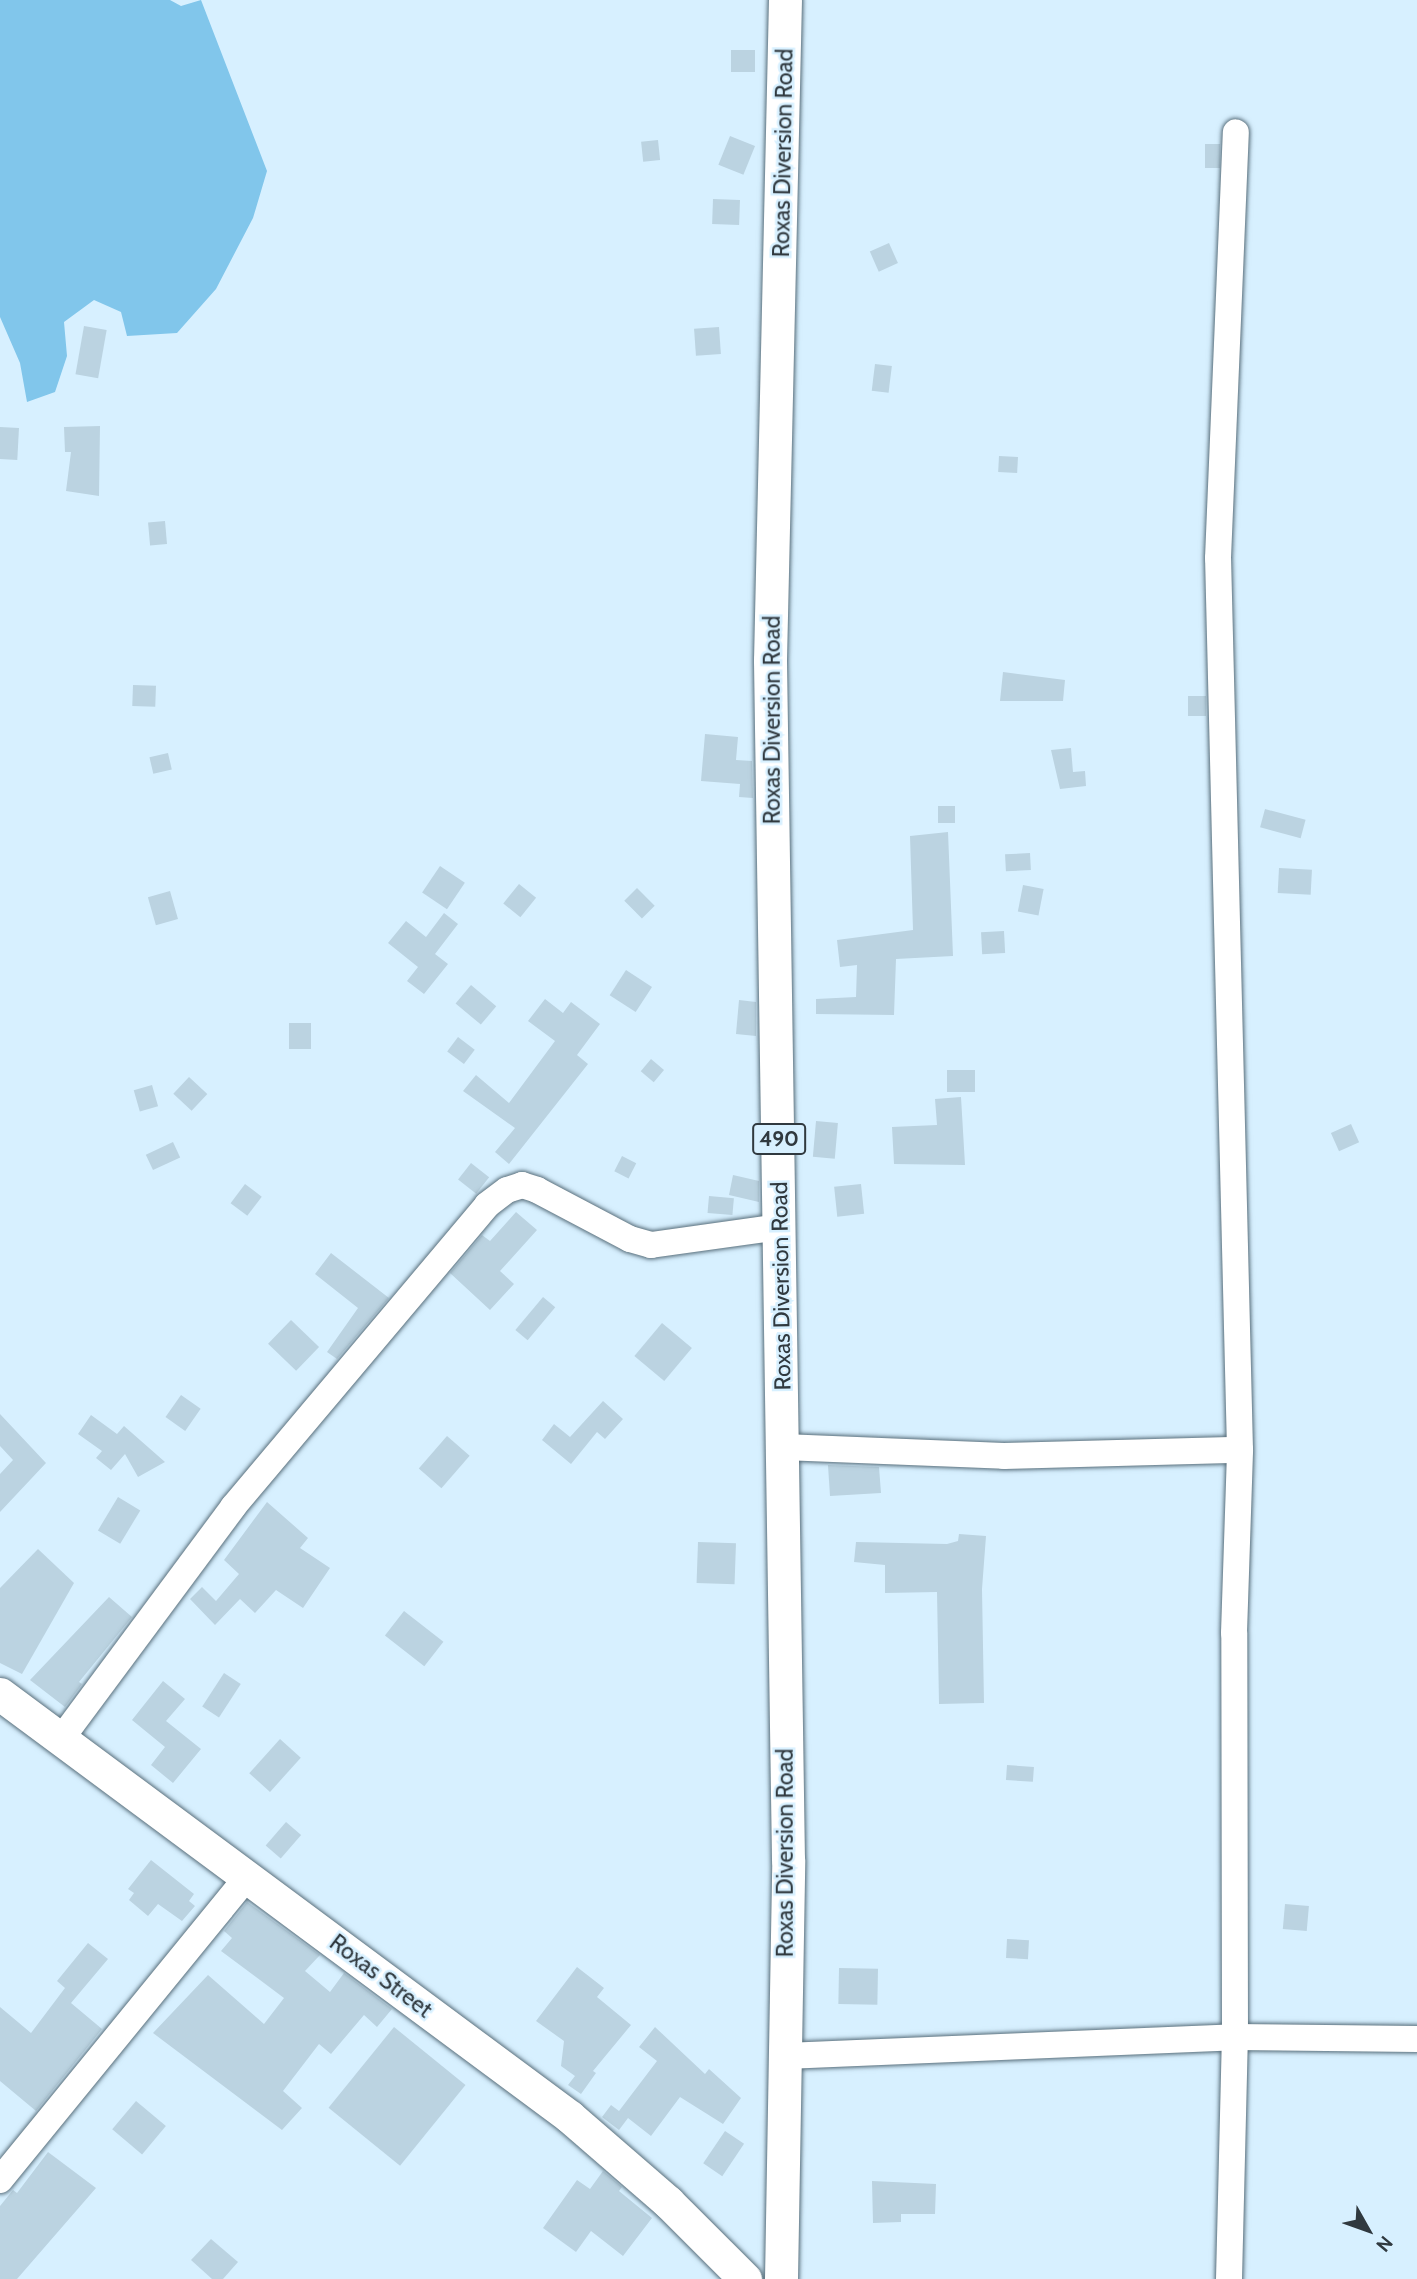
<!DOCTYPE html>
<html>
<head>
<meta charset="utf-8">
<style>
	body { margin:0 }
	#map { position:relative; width:1417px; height:2279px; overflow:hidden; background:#d7f0ff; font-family:Cabin,sans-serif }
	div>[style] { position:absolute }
	.water>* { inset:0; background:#81c6eb }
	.building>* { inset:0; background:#bbd3e1; transform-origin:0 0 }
	.roads { filter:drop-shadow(0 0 2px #596f7c) drop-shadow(0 0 2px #596f7c) }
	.minor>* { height:26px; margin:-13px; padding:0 13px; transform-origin:13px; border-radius:13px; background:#fff }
	.major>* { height:33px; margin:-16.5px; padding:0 16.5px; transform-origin:16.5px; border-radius:16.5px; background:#fff }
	span { translate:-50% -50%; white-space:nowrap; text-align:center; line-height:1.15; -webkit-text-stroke:5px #d7f0ff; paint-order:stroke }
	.shield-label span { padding:2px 5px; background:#d7f0ff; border:2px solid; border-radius:5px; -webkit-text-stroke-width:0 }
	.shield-label { font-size:21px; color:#30393f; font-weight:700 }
	.street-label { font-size:23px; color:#30393f }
	.north { position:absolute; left:1333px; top:2195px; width:70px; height:70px; -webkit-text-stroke:5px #d7f0ff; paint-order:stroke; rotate:130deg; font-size:19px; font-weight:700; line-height:28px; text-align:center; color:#30393f }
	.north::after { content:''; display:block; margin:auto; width:24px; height:32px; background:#30393f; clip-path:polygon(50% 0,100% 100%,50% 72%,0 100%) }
</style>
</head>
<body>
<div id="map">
	<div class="water">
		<i style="clip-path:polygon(0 0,170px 0,181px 6px,201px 0,267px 171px,253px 218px,216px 289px,177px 333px,127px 336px,121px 312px,94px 300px,64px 322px,67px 356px,55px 392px,27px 402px,20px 363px,0 317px)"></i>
	</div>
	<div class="building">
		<i style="left:731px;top:50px;width:24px;height:22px"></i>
		<i style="left:730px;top:136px;width:27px;height:31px;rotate:22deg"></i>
		<i style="left:658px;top:140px;width:20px;height:17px;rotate:84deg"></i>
		<i style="left:1205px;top:144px;width:15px;height:24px"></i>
		<i style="left:713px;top:199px;width:27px;height:25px;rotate:2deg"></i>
		<i style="left:889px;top:243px;width:22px;height:21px;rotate:66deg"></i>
		<i style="left:84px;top:326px;width:23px;height:49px;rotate:10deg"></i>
		<i style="left:719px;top:327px;width:27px;height:25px;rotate:86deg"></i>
		<i style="left:875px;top:364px;width:17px;height:27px;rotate:7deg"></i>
		<i style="clip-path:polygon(100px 426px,99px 496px,66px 491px,71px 452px,65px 452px,64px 427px)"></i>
		<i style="left:0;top:427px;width:19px;height:32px;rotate:3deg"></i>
		<i style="left:999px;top:456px;width:19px;height:16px;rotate:3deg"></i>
		<i style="left:165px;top:521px;width:23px;height:17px;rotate:85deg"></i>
		<i style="clip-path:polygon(1003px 672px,1065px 680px,1063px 701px,1000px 701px)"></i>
		<i style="left:133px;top:685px;width:23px;height:21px;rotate:2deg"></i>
		<i style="left:1206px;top:696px;width:20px;height:18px;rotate:90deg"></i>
		<i style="clip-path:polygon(705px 734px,738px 737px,736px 760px,752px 761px,753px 798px,739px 797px,740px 784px,701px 781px)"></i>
		<i style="clip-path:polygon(1071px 748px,1073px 772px,1085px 771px,1086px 786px,1060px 789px,1051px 750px)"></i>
		<i style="left:168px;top:753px;width:17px;height:19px;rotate:77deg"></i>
		<i style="left:938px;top:806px;width:17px;height:17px"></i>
		<i style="left:1265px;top:809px;width:42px;height:19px;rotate:15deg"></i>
		<i style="clip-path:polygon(948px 832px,953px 956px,896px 959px,894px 1015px,816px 1014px,816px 999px,856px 997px,857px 965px,840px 967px,837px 940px,913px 930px,910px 836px)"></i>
		<i style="left:1030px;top:853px;width:17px;height:25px;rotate:87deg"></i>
		<i style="left:440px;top:866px;width:30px;height:32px;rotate:34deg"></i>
		<i style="left:1279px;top:868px;width:33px;height:25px;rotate:3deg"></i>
		<i style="left:519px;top:884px;width:22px;height:25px;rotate:39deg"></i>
		<i style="left:1023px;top:885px;width:21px;height:27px;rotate:11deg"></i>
		<i style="left:637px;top:888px;width:25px;height:18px;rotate:45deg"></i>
		<i style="left:170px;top:891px;width:29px;height:23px;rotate:74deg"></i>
		<i style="clip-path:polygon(444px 913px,458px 924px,435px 954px,448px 964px,424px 994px,407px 981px,418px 967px,388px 943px,406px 921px,426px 937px)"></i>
		<i style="left:1004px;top:931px;width:22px;height:23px;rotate:87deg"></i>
		<i style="left:626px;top:970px;width:31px;height:30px;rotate:33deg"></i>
		<i style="left:471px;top:985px;width:33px;height:24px;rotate:40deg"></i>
		<i style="clip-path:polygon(545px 999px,563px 1013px,571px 1002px,600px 1024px,577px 1055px,588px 1064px,509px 1164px,495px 1152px,515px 1128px,463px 1091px,476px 1075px,509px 1103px,555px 1041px,528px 1021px)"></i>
		<i style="clip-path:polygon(739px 1000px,756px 1002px,756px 1036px,736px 1034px)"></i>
		<i style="left:289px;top:1023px;width:22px;height:26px"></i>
		<i style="left:458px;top:1037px;width:21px;height:18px;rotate:37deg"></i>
		<i style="left:651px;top:1059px;width:17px;height:16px;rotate:40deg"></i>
		<i style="left:947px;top:1070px;width:28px;height:22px"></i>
		<i style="left:189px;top:1077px;width:25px;height:23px;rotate:43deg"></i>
		<i style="left:152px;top:1085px;width:22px;height:19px;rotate:74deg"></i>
		<i style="clip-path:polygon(961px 1097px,965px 1165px,894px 1164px,892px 1127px,937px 1125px,935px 1099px)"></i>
		<i style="left:816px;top:1121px;width:22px;height:36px;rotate:5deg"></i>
		<i style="left:1351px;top:1124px;width:20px;height:22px;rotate:66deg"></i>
		<i style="left:173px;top:1142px;width:17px;height:30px;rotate:65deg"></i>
		<i style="left:622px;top:1156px;width:16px;height:17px;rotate:27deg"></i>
		<i style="left:471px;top:1163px;width:23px;height:21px;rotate:38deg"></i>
		<i style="clip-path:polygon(733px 1175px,759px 1181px,759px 1202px,729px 1195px)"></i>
		<i style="left:245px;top:1184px;width:21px;height:24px;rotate:37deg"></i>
		<i style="left:861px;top:1184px;width:30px;height:27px;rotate:84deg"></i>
		<i style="left:709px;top:1196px;width:25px;height:17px;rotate:5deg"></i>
		<i style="clip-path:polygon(516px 1212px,537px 1230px,500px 1271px,514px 1284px,490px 1310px,450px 1273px,482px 1235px,490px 1241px)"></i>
		<i style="clip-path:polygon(331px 1253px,389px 1298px,337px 1359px,327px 1352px,358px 1308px,315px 1274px)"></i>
		<i style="left:543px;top:1297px;width:16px;height:43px;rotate:40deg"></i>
		<i style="left:291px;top:1320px;width:39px;height:33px;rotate:44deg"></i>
		<i style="left:662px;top:1323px;width:39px;height:43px;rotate:40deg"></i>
		<i style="left:181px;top:1395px;width:24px;height:27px;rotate:35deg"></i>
		<i style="clip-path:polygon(603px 1401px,623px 1419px,605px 1439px,597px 1432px,571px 1464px,542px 1440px,554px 1424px,570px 1437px)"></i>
		<i style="clip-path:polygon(0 1414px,46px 1463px,0 1512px,0 1474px,13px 1460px,0 1446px)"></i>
		<i style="clip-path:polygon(91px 1415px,117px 1434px,124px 1426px,165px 1462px,138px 1477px,125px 1454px,111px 1470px,96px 1458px,102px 1451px,78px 1434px)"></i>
		<i style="left:447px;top:1436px;width:30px;height:43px;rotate:41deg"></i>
		<i style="clip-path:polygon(828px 1465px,879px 1467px,881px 1493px,830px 1496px)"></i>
		<i style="left:118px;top:1497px;width:26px;height:39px;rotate:31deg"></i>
		<i style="clip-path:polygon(267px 1502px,308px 1538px,300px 1548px,330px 1568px,303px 1608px,276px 1590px,255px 1613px,240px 1599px,215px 1625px,190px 1599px,202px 1587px,216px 1601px,239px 1574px,224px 1560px)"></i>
		<i style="clip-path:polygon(959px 1534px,986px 1536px,982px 1589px,984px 1703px,939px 1704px,937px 1592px,885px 1593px,885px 1565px,854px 1562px,856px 1542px,947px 1544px,958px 1541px)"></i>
		<i style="left:698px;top:1542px;width:38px;height:41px;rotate:2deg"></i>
		<i style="clip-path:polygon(38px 1549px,74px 1583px,22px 1674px,0 1663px,0 1588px)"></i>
		<i style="clip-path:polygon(109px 1597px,132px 1617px,79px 1682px,82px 1684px,65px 1707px,30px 1680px)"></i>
		<i style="left:404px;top:1611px;width:50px;height:31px;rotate:38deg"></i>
		<i style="left:224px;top:1673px;width:20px;height:40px;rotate:33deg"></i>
		<i style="clip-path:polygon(163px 1681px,185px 1699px,166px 1721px,201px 1749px,173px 1783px,151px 1765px,165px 1747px,132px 1720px)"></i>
		<i style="left:280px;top:1739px;width:28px;height:46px;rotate:42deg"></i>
		<i style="left:1007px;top:1765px;width:27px;height:15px;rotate:4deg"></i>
		<i style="left:286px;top:1822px;width:20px;height:31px;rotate:41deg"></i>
		<i style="clip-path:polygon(151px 1860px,194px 1894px,189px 1901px,195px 1906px,182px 1921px,158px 1904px,148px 1916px,129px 1900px,134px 1893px,128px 1889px)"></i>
		<i style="clip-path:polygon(247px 1902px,320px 1955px,305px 1971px,330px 1992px,344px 1973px,392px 2009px,377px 2027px,364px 2015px,331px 2054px,319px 2044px,283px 2091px,302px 2108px,282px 2130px,153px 2033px,208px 1975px,264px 2024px,284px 1998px,221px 1951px,232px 1938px,224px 1931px)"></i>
		<i style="left:1285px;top:1904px;width:24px;height:25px;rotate:5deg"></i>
		<i style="left:1007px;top:1939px;width:22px;height:19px;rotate:3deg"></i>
		<i style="clip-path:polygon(88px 1943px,108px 1959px,71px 2003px,102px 2029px,36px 2111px,0 2081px,0 2007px,31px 2033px,65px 1988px,57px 1981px)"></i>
		<i style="clip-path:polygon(577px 1967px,604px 1988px,597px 1997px,631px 2025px,593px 2071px,596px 2073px,581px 2094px,568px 2085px,575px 2076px,561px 2066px,564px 2041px,536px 2021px)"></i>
		<i style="left:839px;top:1968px;width:39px;height:36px;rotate:1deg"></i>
		<i style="left:394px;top:2027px;width:92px;height:104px;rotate:39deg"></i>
		<i style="clip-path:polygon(655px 2027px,705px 2074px,709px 2069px,741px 2098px,723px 2124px,680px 2097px,651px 2136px,628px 2118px,619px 2130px,602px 2117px,611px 2105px,619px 2111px,657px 2061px,639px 2047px)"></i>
		<i style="left:136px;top:2101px;width:39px;height:37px;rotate:40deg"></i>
		<i style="left:725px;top:2131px;width:23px;height:39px;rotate:34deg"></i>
		<i style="clip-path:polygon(48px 2152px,96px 2188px,17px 2279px,0 2279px,0 2206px,13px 2190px,17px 2193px)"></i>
		<i style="clip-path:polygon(603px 2171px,622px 2187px,619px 2191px,652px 2218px,623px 2256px,591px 2231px,576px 2252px,543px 2228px,577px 2180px,590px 2189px)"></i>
		<i style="clip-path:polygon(872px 2181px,936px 2184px,935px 2214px,901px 2214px,901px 2222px,873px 2223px)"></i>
		<i style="clip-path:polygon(211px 2239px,238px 2262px,223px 2279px,212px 2279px,191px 2260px)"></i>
	</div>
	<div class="roads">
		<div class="minor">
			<i style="left:783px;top:1447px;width:221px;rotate:2.3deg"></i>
			<i style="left:1004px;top:1456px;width:236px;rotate:-1.5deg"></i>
			<i style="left:61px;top:1739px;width:289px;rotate:-53.4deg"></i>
			<i style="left:233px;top:1507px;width:395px;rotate:-49.9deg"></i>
			<i style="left:487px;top:1205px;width:25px;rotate:-37deg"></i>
			<i style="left:507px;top:1190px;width:16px;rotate:-18deg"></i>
			<i style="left:522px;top:1185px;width:16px;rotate:18deg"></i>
			<i style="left:537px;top:1190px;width:105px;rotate:27.8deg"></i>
			<i style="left:630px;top:1239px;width:22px;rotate:16deg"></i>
			<i style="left:651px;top:1245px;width:129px;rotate:-8deg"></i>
			<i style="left:785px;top:2056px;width:450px;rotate:-2.4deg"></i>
			<i style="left:1235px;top:2037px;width:182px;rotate:0.6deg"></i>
			<i style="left:0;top:2180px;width:392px;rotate:-50.8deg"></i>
			<i style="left:1229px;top:2279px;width:242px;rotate:-88.6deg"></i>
			<i style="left:1235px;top:2037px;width:404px;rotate:-90.1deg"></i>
			<i style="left:1234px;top:1633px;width:183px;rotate:-88.1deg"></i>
			<i style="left:1240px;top:1450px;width:892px;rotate:-91.41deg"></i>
			<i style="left:1218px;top:558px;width:426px;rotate:-87.6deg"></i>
		</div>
		<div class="major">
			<i style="left:0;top:1694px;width:710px;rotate:36.58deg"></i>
			<i style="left:570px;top:2117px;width:130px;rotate:40.9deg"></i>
			<i style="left:668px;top:2202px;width:109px;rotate:45deg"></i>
			<i style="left:781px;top:2279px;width:419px;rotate:-89deg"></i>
			<i style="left:788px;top:1860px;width:1200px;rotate:-90.86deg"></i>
			<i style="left:770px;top:660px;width:660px;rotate:-88.7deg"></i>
		</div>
	</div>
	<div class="shield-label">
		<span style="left:779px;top:1139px">490</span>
	</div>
	<div class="street-label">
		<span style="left:783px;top:153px;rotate:-89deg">Roxas Diversion Road</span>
		<span style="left:772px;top:720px;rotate:-90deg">Roxas Diversion Road</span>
		<span style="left:781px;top:1286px;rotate:-91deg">Roxas Diversion Road</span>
		<span style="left:785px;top:1853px;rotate:-90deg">Roxas Diversion Road</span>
		<span style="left:381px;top:1976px;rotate:37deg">Roxas Street</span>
	</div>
	<div class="north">N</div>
</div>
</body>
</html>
